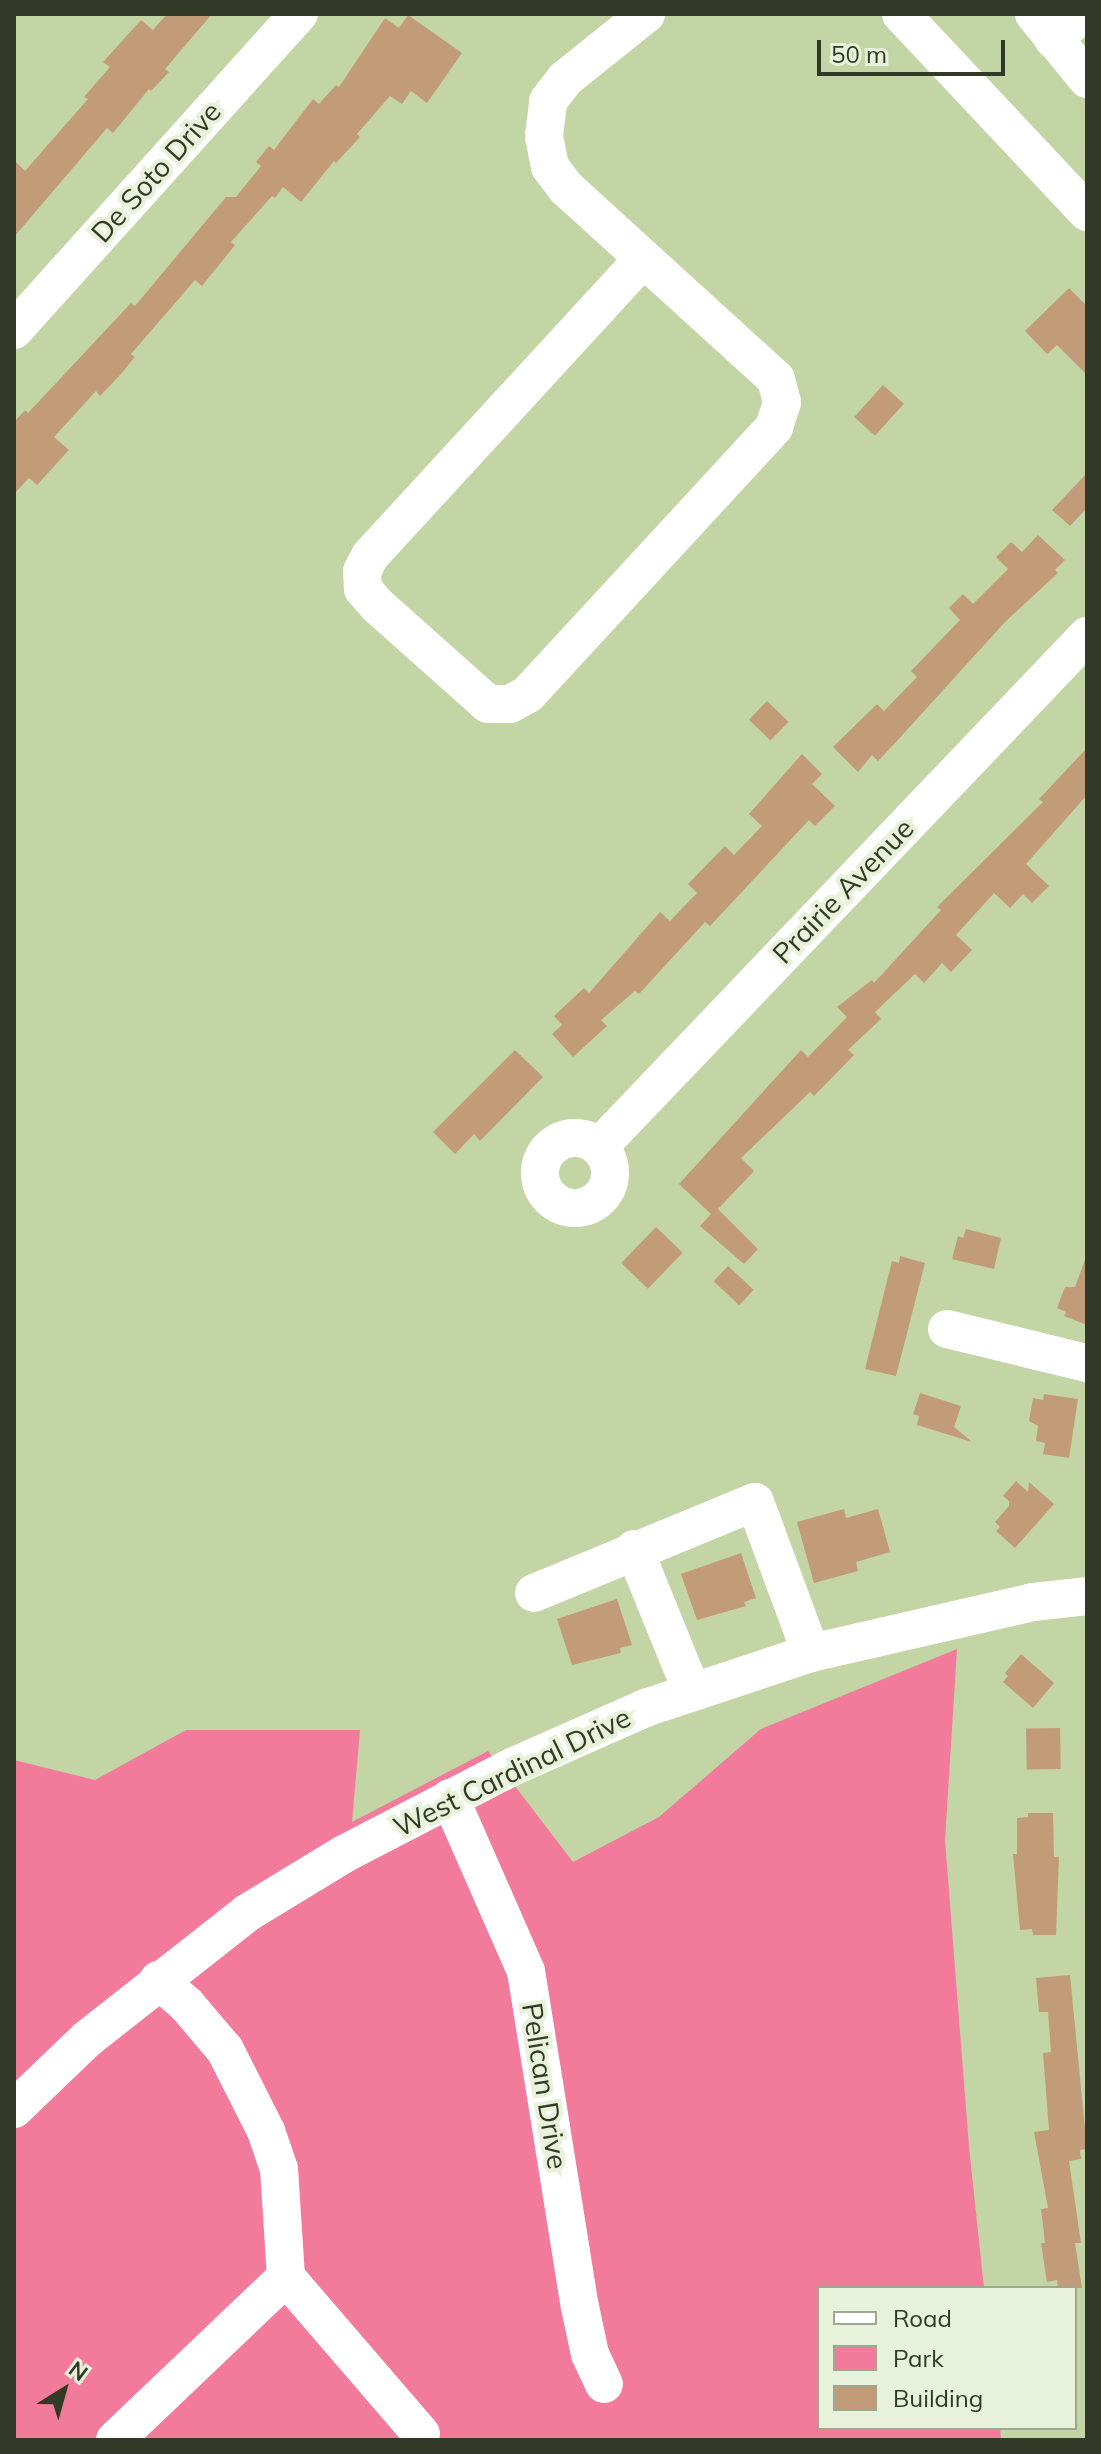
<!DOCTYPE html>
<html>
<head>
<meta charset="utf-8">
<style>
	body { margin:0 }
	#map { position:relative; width:1101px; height:2454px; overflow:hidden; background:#c3d4a5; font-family:Mulish,sans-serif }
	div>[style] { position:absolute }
	.green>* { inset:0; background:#f27a9b }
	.building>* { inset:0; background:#c29c79; transform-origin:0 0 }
	.minor>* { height:38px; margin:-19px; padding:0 19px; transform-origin:19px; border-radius:19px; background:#fff }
	.minor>.ring { margin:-19px; padding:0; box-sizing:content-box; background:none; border:38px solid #fff; border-radius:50% }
	span { translate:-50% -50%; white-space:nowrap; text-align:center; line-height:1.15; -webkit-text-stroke:8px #e8f1d9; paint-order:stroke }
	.street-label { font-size:28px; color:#323926 }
	.frame { position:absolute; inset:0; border:16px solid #323926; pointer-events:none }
	.legend { position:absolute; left:817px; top:2286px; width:260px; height:144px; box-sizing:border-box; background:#e8f1d9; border:2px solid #9fa791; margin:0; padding:10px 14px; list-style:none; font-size:24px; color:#323926 }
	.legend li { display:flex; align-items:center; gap:16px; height:40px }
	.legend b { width:40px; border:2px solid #9fa791 }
	.north { position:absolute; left:24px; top:2350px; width:80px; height:80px; -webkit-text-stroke:6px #e8f1d9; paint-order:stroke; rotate:37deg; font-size:22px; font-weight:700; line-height:32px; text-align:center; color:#323926 }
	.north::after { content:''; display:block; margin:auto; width:28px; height:36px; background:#323926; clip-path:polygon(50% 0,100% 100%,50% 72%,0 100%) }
	.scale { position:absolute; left:817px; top:40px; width:188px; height:36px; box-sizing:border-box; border:4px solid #323926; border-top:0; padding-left:10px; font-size:24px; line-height:28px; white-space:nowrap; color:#323926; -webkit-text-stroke:6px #e8f1d9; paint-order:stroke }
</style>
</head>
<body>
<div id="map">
	<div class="green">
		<i style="clip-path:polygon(957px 1649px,945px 1840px,969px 2147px,984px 2288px,819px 2288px,819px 2428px,1000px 2428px,1001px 2440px,14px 2440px,14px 1760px,95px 1780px,186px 1730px,360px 1730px,352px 1822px,488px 1751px,573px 1862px,659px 1817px,761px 1729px)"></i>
	</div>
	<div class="building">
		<i style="clip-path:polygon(167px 14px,212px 14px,165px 69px,169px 72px,151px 91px,149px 89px,113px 133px,107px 128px,14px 237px,14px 160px,25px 171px,88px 99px,84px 97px,110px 67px,103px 62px,141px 20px,153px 30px)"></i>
		<i style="clip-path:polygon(408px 15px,462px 53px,427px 103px,411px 91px,402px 104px,390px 96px,357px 134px,360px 137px,336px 163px,334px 161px,301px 202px,283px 187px,275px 198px,272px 196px,231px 242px,235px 245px,202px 286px,195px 280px,131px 354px,135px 357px,121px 374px,100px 396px,96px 391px,54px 437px,69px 450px,37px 485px,29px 478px,14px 494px,14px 422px,25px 410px,28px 413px,131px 303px,135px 306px,226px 197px,236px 197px,261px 166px,256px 162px,269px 146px,274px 150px,313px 99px,319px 104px,336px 85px,339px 87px,385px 18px,399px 28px)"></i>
		<i style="clip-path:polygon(1069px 288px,1087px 306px,1087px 375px,1057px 345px,1047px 354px,1025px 331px)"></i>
		<i style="left:883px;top:385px;width:28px;height:43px;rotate:42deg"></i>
		<i style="clip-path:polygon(1087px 473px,1087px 508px,1070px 526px,1052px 510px)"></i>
		<i style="clip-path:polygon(1038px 535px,1065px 560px,1055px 570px,1058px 573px,1005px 622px,896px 742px,878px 761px,872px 755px,858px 772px,833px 747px,877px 704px,884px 711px,917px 677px,911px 671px,960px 620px,949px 608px,963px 594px,973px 604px,1008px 569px,996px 557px,1011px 542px,1022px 552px)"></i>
		<i style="left:767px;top:701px;width:30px;height:26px;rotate:44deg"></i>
		<i style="clip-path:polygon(1087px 748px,1087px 795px,1026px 864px,1049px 886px,1032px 903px,1023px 894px,1010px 908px,994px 893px,956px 935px,972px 950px,951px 972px,942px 963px,924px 983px,915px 974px,875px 1012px,881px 1019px,848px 1050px,854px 1055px,814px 1096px,810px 1092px,741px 1158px,754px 1171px,718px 1209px,758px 1249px,744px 1264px,700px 1226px,711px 1214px,679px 1184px,801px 1050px,808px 1057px,847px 1017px,837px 1007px,872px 980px,874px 983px,941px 910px,937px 907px,1043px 802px,1039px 799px)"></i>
		<i style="clip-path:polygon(802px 754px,822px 774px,812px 784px,835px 806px,815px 826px,809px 820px,710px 926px,705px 922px,639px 994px,635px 991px,601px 1020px,607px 1026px,573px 1057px,552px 1034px,562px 1025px,554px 1016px,584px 988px,589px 993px,660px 912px,670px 921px,697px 893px,688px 884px,725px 846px,734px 855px,762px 826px,749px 814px)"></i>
		<i style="clip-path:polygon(515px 1050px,543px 1077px,480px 1141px,474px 1134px,455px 1154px,433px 1132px)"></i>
		<i style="left:656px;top:1227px;width:37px;height:50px;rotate:44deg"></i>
		<i style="clip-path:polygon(966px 1229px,1001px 1238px,994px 1269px,952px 1259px,958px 1236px,963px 1238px)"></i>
		<i style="clip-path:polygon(900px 1256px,925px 1263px,896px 1376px,865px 1369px,892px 1261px,899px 1263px)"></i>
		<i style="clip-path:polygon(1085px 1260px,1087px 1261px,1087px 1325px,1064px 1316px,1066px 1312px,1057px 1308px,1065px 1287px,1075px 1287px)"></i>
		<i style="left:728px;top:1266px;width:35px;height:21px;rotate:43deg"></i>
		<i style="clip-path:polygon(920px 1393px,961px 1406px,954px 1427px,972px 1442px,917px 1425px,919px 1416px,913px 1414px)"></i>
		<i style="clip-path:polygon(1044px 1394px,1078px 1399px,1069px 1458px,1043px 1454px,1045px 1443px,1036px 1441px,1038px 1426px,1029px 1421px,1033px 1398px,1043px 1400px)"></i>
		<i style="clip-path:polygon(1016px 1481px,1028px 1492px,1029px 1482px,1054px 1504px,1015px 1548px,996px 1531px,1000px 1527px,995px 1522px,1009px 1506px,1009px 1501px,1003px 1496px)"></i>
		<i style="clip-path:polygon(844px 1509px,846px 1518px,878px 1509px,890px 1552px,856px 1562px,858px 1571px,814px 1583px,797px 1522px)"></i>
		<i style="clip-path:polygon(741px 1553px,756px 1598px,744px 1602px,746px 1606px,697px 1620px,681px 1574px)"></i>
		<i style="clip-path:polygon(617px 1599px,632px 1645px,620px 1648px,621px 1653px,572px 1665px,557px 1619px)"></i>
		<i style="clip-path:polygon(1021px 1654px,1054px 1683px,1033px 1708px,1003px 1682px,1008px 1676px,1005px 1673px)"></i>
		<i style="left:1060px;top:1728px;width:41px;height:34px;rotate:89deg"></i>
		<i style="clip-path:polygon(1028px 1813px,1053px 1813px,1054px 1857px,1059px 1857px,1056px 1935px,1033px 1935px,1032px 1929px,1020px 1930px,1013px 1854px,1017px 1854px,1017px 1818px,1028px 1817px)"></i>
		<i style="clip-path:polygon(1070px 1975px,1087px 2149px,1080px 2150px,1081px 2159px,1069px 2161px,1081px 2243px,1075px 2243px,1082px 2288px,1058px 2288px,1057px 2280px,1047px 2282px,1041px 2243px,1045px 2243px,1041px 2209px,1048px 2208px,1034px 2132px,1049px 2130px,1043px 2053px,1051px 2052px,1048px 2012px,1039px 2012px,1036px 1978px)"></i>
	</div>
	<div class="minor">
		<i style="left:901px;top:14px;width:272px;rotate:46.8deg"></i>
		<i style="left:1034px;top:14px;width:84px;rotate:50.8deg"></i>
		<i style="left:1053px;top:39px;width:39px;rotate:-40deg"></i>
		<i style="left:643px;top:259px;width:403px;rotate:132.6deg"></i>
		<i style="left:370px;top:556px;width:17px;rotate:118deg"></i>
		<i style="left:362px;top:571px;width:18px;rotate:87deg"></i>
		<i style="left:363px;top:589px;width:23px;rotate:49deg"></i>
		<i style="left:378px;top:606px;width:147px;rotate:41.7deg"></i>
		<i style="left:488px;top:704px;width:22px"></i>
		<i style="left:510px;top:704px;width:21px;rotate:-29deg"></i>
		<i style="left:528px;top:694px;width:363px;rotate:-47.3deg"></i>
		<i style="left:774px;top:427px;width:26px;rotate:-72deg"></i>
		<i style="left:782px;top:402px;width:24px;rotate:-105deg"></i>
		<i style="left:776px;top:379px;width:284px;rotate:-137.7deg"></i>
		<i style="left:566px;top:188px;width:26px;rotate:-127deg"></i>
		<i style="left:550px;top:167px;width:32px;rotate:-101deg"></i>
		<i style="left:544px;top:136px;width:35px;rotate:-83deg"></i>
		<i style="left:548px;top:101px;width:28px;rotate:-52deg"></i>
		<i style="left:565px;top:79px;width:104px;rotate:-38.7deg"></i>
		<i style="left:14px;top:330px;width:426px;rotate:-48deg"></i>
		<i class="ring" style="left:540px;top:1138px;width:32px;height:32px"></i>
		<i style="left:599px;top:1147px;width:707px;rotate:-46.32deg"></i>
		<i style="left:947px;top:1329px;width:144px;rotate:13.7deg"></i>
		<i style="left:634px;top:1549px;width:154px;rotate:67.9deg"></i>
		<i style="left:534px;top:1593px;width:239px;rotate:-22.4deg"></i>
		<i style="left:755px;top:1502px;width:161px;rotate:69.7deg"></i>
		<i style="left:450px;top:1798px;width:189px;rotate:66.3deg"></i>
		<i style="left:526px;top:1971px;width:340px;rotate:80.9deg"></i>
		<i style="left:580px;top:2307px;width:48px;rotate:78deg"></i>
		<i style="left:590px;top:2354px;width:33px;rotate:65deg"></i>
		<i style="left:14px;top:2109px;width:101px;rotate:-43.8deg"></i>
		<i style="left:87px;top:2039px;width:204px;rotate:-38.2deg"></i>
		<i style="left:247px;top:1913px;width:114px;rotate:-31.3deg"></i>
		<i style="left:344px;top:1854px;width:189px;rotate:-27.4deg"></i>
		<i style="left:512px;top:1767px;width:145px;rotate:-23.9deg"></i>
		<i style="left:645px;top:1708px;width:175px;rotate:-18.3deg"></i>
		<i style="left:811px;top:1653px;width:228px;rotate:-12.9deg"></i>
		<i style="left:1033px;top:1602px;width:54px;rotate:-6.3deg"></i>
		<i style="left:286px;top:2277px;width:207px;rotate:49.3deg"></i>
		<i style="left:115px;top:2440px;width:236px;rotate:-43.6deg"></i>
		<i style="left:286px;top:2277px;width:108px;rotate:-93.7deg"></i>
		<i style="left:279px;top:2169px;width:40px;rotate:-108.9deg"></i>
		<i style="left:266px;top:2131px;width:91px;rotate:-116.8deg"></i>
		<i style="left:225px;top:2050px;width:59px;rotate:-130.2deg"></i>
		<i style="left:187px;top:2005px;width:38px;rotate:-139deg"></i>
	</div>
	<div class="street-label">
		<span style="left:156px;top:172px;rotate:-48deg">De Soto Drive</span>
		<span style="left:843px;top:891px;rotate:-46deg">Prairie Avenue</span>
		<span style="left:512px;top:1772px;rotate:-26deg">West Cardinal Drive</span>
		<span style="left:545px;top:2086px;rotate:81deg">Pelican Drive</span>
	</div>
	<div class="frame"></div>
	<ul class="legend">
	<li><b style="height:10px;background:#fff"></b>Road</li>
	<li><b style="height:22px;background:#f27a9b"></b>Park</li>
	<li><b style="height:22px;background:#c29c79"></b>Building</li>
	</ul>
	<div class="north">N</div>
	<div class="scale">50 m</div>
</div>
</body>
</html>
